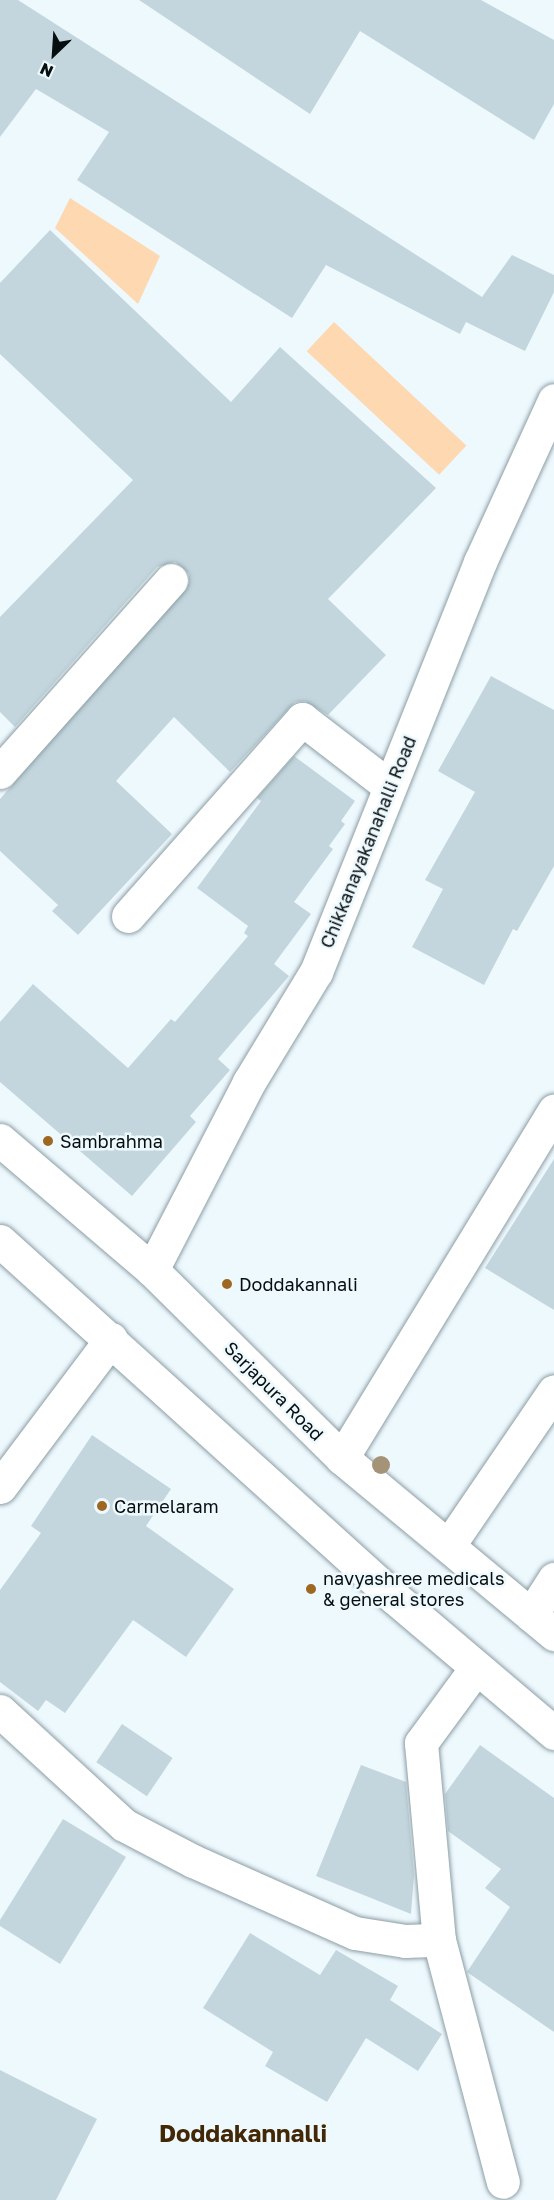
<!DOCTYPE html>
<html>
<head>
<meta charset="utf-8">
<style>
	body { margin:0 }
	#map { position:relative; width:554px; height:2200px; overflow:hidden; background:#eef9fe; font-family:"Golos Text",sans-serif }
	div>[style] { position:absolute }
	.green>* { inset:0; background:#fdd8b1; transform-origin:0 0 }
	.building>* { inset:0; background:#c3d6dd; transform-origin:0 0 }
	.roads { filter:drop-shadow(0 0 2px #8c9ea5) drop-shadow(0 0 2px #8c9ea5) }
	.minor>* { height:33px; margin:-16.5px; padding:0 16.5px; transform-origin:16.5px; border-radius:16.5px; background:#fff }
	.major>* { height:33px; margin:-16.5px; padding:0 16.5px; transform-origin:16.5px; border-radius:16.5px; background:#fff }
	.trees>* { width:18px; height:18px; margin:-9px; border-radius:50%; background:#a49376 }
	.dots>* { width:16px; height:16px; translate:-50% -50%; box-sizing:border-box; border:3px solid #eef9fe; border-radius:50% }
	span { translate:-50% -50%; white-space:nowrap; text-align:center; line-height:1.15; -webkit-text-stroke:5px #eef9fe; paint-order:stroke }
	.street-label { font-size:18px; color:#070e10 }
	.poi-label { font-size:18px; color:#070e10 }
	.left { translate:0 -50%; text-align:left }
	.district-label { font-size:24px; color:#432807; font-weight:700 }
	.north { position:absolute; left:24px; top:24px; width:60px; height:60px; -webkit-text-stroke:4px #eef9fe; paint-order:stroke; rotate:205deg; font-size:16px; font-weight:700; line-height:24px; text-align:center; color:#070e10 }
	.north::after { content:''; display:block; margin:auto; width:21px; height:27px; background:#070e10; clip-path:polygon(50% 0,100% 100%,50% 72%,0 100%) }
</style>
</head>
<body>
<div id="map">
	<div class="green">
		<i style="clip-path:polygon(70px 198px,160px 256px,138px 304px,55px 228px)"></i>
		<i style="left:334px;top:322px;width:181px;height:40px;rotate:43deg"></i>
	</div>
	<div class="building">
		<i style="clip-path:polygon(0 0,18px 0,482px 297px,512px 255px,554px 275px,554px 292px,525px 351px,466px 322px,460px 334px,326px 265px,292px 318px,77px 180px,109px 132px,36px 89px,0 137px)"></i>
		<i style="clip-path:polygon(139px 0,481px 0,554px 40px,554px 104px,534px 140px,360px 31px,310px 114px)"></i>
		<i style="clip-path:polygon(50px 230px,231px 402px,280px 347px,436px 488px,328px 599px,386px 655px,328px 715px,305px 701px,295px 702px,230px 772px,174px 717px,116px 781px,172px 834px,78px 935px,52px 911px,58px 905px,0 851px,0 799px,189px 583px,189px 574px,175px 562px,157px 567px,15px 727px,0 712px,0 617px,133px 480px,0 354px,0 283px)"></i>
		<i style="clip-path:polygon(491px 676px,554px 710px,554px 866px,517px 931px,513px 929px,484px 985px,412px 947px,443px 889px,425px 880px,475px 792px,438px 771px)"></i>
		<i style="clip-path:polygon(294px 756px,355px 801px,341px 821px,345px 824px,329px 846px,333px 849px,294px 902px,311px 914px,274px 964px,289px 976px,218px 1059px,230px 1070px,190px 1116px,196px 1122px,132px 1196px,0 1082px,0 1022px,33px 984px,128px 1068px,171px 1019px,175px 1022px,248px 936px,244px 933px,248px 926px,197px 888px,261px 801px,257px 798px)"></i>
		<i style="clip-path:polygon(554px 1159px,554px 1310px,485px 1268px)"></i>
		<i style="clip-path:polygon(92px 1435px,171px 1489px,146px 1526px,234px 1589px,186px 1657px,133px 1620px,65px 1713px,46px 1700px,38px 1711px,0 1682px,0 1590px,41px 1533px,31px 1526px)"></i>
		<i style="left:122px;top:1724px;width:61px;height:46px;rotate:34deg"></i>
		<i style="clip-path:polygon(480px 1745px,554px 1798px,554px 2032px,467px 1972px,510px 1907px,485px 1888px,501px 1869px,448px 1831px,445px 1794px)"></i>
		<i style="clip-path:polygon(361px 1765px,406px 1782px,414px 1875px,411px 1914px,316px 1876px)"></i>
		<i style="clip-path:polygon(63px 1819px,126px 1857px,60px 1964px,0 1926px,0 1920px)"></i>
		<i style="clip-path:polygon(250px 1933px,320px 1975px,336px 1950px,398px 1986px,390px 2000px,442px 2034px,418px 2071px,366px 2038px,327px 2102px,265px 2066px,273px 2052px,203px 2008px)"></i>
		<i style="clip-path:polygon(0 2070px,97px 2119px,56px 2200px,0 2200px)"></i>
	</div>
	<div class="roads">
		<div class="minor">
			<i style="left:0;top:772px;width:257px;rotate:-48.3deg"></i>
			<i style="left:128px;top:916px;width:263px;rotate:-48.5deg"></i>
			<i style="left:302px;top:719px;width:110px;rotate:37.6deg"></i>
			<i style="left:342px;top:1458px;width:407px;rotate:-58.6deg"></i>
			<i style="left:449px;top:1545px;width:186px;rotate:-55.7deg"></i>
			<i style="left:531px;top:1615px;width:43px;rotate:-57.4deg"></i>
			<i style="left:476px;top:1668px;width:93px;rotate:126.3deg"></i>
			<i style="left:421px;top:1743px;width:198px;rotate:84.8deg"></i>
			<i style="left:439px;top:1940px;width:250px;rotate:75.2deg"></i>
			<i style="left:0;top:1711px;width:168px;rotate:42.6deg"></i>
			<i style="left:124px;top:1825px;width:78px;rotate:27.6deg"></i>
			<i style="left:193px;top:1861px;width:177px;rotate:24deg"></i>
			<i style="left:355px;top:1933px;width:51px;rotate:9.1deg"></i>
			<i style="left:405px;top:1941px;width:34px;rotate:-2deg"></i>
		</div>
		<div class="major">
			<i style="left:0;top:1140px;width:200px;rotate:40.5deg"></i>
			<i style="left:152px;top:1270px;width:267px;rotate:44.7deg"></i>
			<i style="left:342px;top:1458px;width:276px;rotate:39.7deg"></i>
			<i style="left:0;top:1241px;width:532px;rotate:42.11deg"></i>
			<i style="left:395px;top:1598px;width:209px;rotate:40.3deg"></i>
			<i style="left:152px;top:1270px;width:212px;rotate:-62.7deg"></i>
			<i style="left:249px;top:1082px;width:129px;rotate:-58.7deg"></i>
			<i style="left:316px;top:972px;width:442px;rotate:-68.2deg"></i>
			<i style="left:480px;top:562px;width:178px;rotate:-65.4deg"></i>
			<i style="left:0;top:1487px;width:185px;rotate:-53.1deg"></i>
		</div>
	</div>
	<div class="trees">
		<i style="left:381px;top:1465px"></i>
	</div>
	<div class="dots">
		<i style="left:48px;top:1141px;background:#9e6722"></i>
		<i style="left:227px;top:1284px;background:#9e6722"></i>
		<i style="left:102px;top:1506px;background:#9e6722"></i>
		<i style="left:311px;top:1589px;background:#9e6722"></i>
	</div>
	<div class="street-label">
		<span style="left:368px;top:842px;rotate:-68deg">Chikkanayakanahalli Road</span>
		<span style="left:274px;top:1391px;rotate:45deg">Sarjapura Road</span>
	</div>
	<div class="poi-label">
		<span class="left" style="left:60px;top:1141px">Sambrahma</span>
		<span class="left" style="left:239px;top:1284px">Doddakannali</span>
		<span class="left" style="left:114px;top:1506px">Carmelaram</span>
		<span class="left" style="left:323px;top:1589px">navyashree medicals<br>&amp; general stores</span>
	</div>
	<div class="district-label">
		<span style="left:243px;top:2133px">Doddakannalli</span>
	</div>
	<div class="north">N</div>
</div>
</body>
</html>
